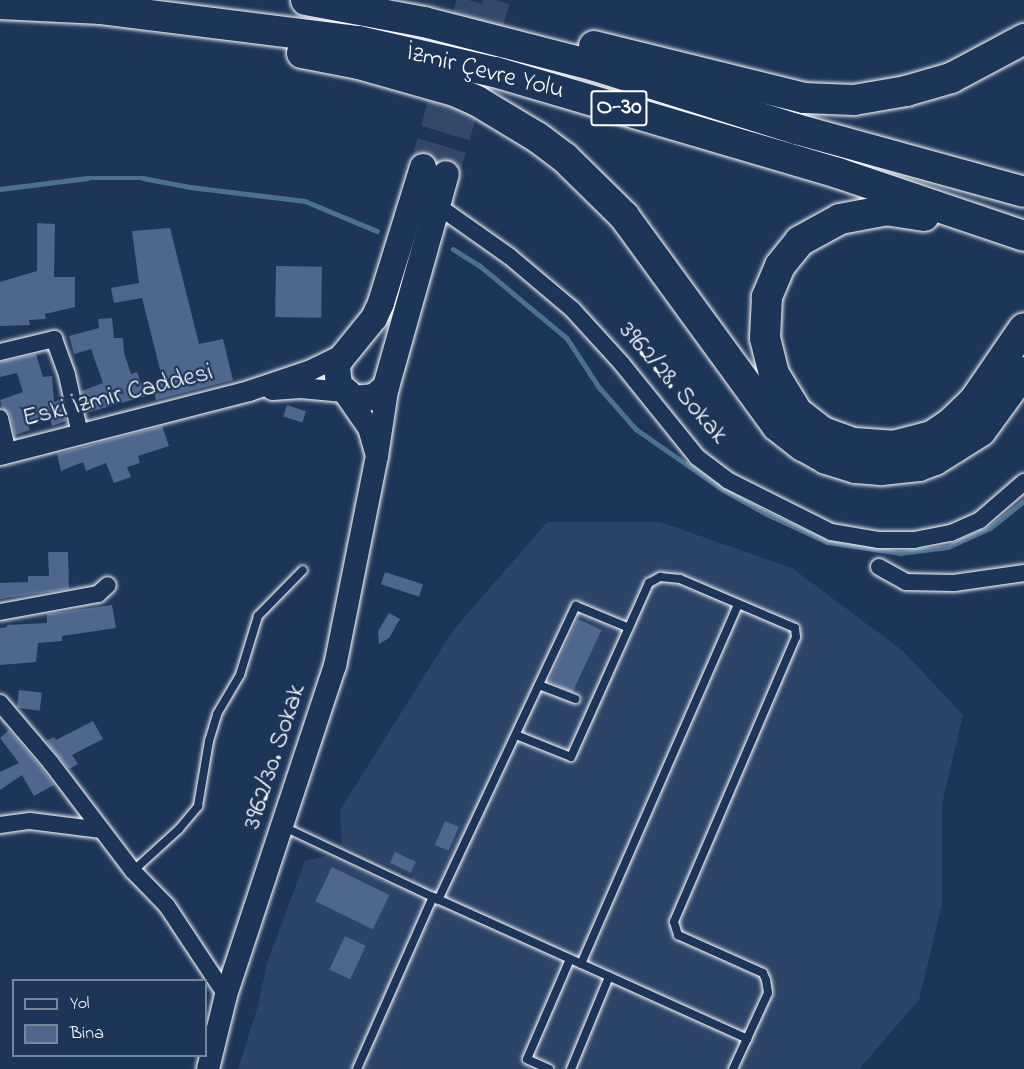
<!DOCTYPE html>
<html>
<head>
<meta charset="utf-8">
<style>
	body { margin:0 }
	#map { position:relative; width:1024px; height:1069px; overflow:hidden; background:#1d3557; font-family:"Indie Flower",sans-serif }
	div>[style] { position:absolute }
	.built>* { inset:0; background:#2c4467 }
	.stream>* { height:4.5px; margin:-2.25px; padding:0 2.25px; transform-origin:2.25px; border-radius:2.25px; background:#4c718f }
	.building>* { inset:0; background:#4f678d; transform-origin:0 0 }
	.primary-tunnel>* { height:26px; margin-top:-13px; transform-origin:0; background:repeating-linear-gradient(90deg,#344968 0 26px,transparent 0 39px) }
	.roads { filter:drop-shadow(0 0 2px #fff) drop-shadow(0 0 2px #fff) }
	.service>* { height:8px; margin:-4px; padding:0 4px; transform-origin:4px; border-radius:4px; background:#1d3557 }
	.minor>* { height:16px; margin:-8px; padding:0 8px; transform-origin:8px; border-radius:8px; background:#1d3557 }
	.tertiary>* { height:20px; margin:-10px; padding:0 10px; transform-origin:10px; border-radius:10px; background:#1d3557 }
	.secondary>* { height:22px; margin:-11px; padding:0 11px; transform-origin:11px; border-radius:11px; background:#1d3557 }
	.primary>* { height:26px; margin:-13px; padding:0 13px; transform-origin:13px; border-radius:13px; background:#1d3557 }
	.motorway>* { height:30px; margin:-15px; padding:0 15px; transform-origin:15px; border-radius:15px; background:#1d3557 }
	span { translate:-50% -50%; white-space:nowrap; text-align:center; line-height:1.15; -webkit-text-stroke:4.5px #1d3557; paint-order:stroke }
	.shield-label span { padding:2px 4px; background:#1d3557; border:2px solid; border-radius:4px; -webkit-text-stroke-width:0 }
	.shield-label { font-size:24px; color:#fff; font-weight:700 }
	.street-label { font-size:26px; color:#fff }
	.legend { position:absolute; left:12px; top:979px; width:195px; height:78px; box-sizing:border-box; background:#1d3557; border:2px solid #77869a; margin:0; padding:8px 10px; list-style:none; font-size:18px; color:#fff }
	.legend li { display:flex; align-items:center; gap:12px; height:30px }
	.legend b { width:30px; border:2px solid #77869a }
</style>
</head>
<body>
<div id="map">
	<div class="built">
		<i style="clip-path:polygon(547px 522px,660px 522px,792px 568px,903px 651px,963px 715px,942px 804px,942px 904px,919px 1000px,859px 1069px,238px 1069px,258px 1006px,267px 963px,305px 861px,326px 856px,406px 891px,413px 877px,342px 845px,340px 810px,452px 632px)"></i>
	</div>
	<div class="stream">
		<i style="left:0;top:189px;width:88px;rotate:-7.2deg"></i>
		<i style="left:87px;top:178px;width:56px"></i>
		<i style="left:143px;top:178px;width:48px;rotate:10.8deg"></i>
		<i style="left:190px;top:187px;width:116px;rotate:6.9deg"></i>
		<i style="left:305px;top:201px;width:78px;rotate:22.6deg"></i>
		<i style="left:453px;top:249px;width:31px;rotate:32deg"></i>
		<i style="left:479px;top:265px;width:114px;rotate:39.7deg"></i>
		<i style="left:567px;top:338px;width:59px;rotate:56.9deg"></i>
		<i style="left:599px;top:387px;width:56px;rotate:48.6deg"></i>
		<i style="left:636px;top:429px;width:105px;rotate:34.9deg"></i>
		<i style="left:722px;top:489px;width:51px;rotate:29.1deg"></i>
		<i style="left:767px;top:514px;width:66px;rotate:25deg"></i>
		<i style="left:827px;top:542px;width:74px;rotate:8.6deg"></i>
		<i style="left:900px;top:553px;width:48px;rotate:-7.1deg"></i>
		<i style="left:948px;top:547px;width:46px;rotate:-24.3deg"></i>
		<i style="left:990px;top:528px;width:43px;rotate:-38.5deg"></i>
	</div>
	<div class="building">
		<i style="clip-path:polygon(37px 223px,55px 224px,54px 277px,75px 277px,75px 307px,45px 314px,46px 319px,29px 320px,30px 325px,0 326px,0 282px,37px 271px)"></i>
		<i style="clip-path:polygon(170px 228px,199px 344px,223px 339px,233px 380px,156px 400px,152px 384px,163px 381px,142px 298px,114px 303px,111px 288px,139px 283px,132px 231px)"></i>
		<i style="left:276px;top:266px;width:46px;height:51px;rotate:1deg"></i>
		<i style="clip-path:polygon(112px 318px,114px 338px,123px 338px,124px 353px,131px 374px,137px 372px,146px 396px,86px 413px,81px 391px,103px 383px,91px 349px,74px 354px,69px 336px,99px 328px,98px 319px)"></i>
		<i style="clip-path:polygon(36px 354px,43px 377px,52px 376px,54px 402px,62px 399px,66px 421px,52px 426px,49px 417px,28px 425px,30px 430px,15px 435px,10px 415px,2px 408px,0 400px,23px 392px,17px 373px,0 377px,0 362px)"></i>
		<i style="left:287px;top:405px;width:20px;height:12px;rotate:18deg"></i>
		<i style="clip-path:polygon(162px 426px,169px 446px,138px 456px,140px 463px,127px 467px,131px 477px,114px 483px,106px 463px,86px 471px,83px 462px,61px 471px,57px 454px)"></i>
		<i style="clip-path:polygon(48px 552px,68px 552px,69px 589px,0 599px,0 583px,28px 582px,28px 576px,49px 576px)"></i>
		<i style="left:385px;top:572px;width:40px;height:13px;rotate:18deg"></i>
		<i style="clip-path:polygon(112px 605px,116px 628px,62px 636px,62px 641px,38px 643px,36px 662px,0 665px,0 628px,7px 627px,7px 625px,47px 623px,47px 614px)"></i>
		<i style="clip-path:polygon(389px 613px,400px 619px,389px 638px,379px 644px,378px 631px)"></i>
		<i style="left:578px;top:619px;width:26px;height:69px;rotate:25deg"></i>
		<i style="left:19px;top:690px;width:23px;height:18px;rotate:7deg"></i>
		<i style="clip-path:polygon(93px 721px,103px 739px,72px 755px,78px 764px,69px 769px,46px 741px,54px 737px,56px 740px)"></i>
		<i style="clip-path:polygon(9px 730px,43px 770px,54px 785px,34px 796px,22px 775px,0 790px,0 772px,19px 763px,0 738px)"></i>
		<i style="left:445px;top:821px;width:15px;height:26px;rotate:23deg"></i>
		<i style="left:395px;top:852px;width:23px;height:12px;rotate:25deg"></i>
		<i style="left:332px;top:867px;width:64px;height:38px;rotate:26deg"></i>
		<i style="left:345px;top:936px;width:23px;height:37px;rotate:25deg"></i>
	</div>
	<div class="primary-tunnel">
		<i style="left:423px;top:167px;width:173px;rotate:-74.3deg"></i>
		<i style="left:446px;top:174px;width:181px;rotate:-73.7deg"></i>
	</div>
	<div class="roads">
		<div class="service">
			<i style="left:539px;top:685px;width:39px;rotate:21deg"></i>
			<i style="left:516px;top:735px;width:59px;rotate:21.8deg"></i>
			<i style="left:571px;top:757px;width:191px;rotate:-65.9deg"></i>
			<i style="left:649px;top:583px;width:13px;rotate:-29deg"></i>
			<i style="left:660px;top:577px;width:20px;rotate:6deg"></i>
			<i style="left:680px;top:579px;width:125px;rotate:23.1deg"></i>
			<i style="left:795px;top:628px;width:9px;rotate:84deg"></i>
			<i style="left:796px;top:637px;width:310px;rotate:113.2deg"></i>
			<i style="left:674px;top:922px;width:14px;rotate:73deg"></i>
			<i style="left:678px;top:935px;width:93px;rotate:24.1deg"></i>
			<i style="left:763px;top:973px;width:8px;rotate:67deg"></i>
			<i style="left:766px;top:980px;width:13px;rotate:81deg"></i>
			<i style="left:768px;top:993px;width:84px;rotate:114.7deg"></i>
			<i style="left:284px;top:827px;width:165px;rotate:25.2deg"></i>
			<i style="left:433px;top:897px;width:345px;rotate:24.3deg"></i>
			<i style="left:133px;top:871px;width:62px;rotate:-42.4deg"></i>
			<i style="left:179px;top:829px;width:30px;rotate:-50deg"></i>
			<i style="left:198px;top:806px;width:66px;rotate:-80.4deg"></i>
			<i style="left:209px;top:741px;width:28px;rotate:-73deg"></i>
			<i style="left:217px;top:714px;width:45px;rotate:-59.5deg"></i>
			<i style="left:240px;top:675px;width:62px;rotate:-73deg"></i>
			<i style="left:258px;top:616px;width:64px;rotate:-45.6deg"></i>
			<i style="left:438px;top:900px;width:325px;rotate:-64.9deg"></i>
			<i style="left:576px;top:606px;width:57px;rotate:22.5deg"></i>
			<i style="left:581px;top:964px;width:393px;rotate:-66.4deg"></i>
			<i style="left:357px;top:1069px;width:188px;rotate:-66.2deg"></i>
			<i style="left:549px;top:1069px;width:24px;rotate:-156deg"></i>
			<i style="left:527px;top:1059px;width:109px;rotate:-66.7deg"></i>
			<i style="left:571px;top:1069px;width:100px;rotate:-67.6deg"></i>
		</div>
		<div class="minor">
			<i style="left:438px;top:206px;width:87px;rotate:35.2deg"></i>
			<i style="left:509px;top:256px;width:82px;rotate:40.1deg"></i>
			<i style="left:572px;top:309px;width:74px;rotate:47.7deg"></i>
			<i style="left:622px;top:364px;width:119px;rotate:51.1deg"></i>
			<i style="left:697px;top:457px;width:38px;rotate:37deg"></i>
			<i style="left:727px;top:480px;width:116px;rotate:26.6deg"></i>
			<i style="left:831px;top:532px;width:49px;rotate:9.5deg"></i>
			<i style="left:879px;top:540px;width:35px"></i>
			<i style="left:914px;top:540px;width:38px;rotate:-11deg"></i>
			<i style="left:951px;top:533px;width:32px;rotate:-24deg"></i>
			<i style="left:980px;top:520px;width:58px;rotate:-40.8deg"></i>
			<i style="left:0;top:352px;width:56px;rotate:-13.5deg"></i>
			<i style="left:54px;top:339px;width:38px;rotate:70deg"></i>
			<i style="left:67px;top:375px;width:60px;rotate:77.6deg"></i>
			<i style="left:0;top:418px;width:36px;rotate:77deg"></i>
			<i style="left:879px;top:567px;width:31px;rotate:29deg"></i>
			<i style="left:906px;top:582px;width:48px;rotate:1.2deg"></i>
			<i style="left:954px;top:583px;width:71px;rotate:-8.1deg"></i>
			<i style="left:0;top:612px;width:100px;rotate:-10.4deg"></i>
			<i style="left:98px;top:594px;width:13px;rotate:-42deg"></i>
			<i style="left:0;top:703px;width:79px;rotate:49.6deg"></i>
			<i style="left:51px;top:763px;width:136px;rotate:52.8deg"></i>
			<i style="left:133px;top:871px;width:49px;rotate:45.8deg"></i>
			<i style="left:167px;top:906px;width:107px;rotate:56.5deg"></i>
			<i style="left:0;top:825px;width:30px;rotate:-8deg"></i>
			<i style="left:30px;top:821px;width:72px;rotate:7.2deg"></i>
		</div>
		<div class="tertiary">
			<i style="left:272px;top:390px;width:29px;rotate:-4deg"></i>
			<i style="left:301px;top:388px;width:43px;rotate:5.3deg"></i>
			<i style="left:0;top:455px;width:257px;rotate:-14.4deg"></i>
			<i style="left:249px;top:391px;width:65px;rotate:-18.7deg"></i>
			<i style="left:311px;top:370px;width:37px;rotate:-26deg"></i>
		</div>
		<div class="secondary">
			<i style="left:344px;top:392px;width:44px;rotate:55.2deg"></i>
			<i style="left:369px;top:428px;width:25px;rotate:74deg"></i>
			<i style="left:208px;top:1069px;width:76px;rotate:-76.3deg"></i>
			<i style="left:226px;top:995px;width:347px;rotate:-71.7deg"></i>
			<i style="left:335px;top:666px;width:214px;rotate:-78.7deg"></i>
			<i style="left:377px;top:456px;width:79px;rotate:-81.3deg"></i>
		</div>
		<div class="primary">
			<i style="left:423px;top:167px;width:142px;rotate:107.2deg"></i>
			<i style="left:381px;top:303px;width:17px;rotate:115deg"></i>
			<i style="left:374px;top:318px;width:55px;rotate:129.1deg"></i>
			<i style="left:339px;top:361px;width:7px;rotate:106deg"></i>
			<i style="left:337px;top:368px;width:17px;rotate:83deg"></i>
			<i style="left:339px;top:385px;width:21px;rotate:41deg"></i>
			<i style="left:355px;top:399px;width:19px;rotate:-6deg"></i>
			<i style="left:374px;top:397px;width:16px;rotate:-40deg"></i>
			<i style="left:386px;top:387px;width:221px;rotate:-74.3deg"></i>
		</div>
		<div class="motorway">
			<i style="left:306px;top:0;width:120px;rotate:10.6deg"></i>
			<i style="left:424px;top:22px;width:177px;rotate:14.4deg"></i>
			<i style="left:595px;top:66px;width:211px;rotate:17.4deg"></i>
			<i style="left:796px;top:129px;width:237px;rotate:15.4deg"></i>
			<i style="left:0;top:4px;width:101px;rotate:2.8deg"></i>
			<i style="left:101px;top:9px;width:259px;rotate:7.1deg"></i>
			<i style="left:358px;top:41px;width:140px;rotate:12.8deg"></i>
			<i style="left:495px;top:72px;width:358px;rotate:16.4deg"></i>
			<i style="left:838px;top:173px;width:196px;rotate:18.7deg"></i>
			<i style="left:594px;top:46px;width:216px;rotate:13.9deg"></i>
			<i style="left:804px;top:98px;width:50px;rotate:2.3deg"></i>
			<i style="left:854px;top:100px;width:53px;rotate:-9.8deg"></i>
			<i style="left:906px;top:91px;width:47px;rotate:-16.1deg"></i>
			<i style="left:951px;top:78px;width:83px;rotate:-28.1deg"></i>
			<i style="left:302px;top:53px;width:58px;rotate:10.9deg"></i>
			<i style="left:359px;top:64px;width:102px;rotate:15.9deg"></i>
			<i style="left:457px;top:92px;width:22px;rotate:24deg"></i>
			<i style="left:477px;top:101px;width:70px;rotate:31deg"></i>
			<i style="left:537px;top:137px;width:35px;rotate:37deg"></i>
			<i style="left:565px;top:158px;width:83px;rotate:44.5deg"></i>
			<i style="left:624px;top:216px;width:260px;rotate:53.9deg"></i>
			<i style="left:777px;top:426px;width:33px;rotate:38deg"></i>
			<i style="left:803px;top:446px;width:26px;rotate:29deg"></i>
			<i style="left:826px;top:459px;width:31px;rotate:17deg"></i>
			<i style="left:856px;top:468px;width:25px;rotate:5deg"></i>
			<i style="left:881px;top:470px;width:38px;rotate:-6deg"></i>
			<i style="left:919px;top:466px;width:17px;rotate:-21deg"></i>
			<i style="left:935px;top:460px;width:54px;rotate:-32.2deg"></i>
			<i style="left:981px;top:431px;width:73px;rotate:-53.9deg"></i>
			<i style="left:924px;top:216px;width:36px;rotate:-171deg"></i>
			<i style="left:888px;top:210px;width:49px;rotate:169.4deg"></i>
			<i style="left:840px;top:219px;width:46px;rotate:151.2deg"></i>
			<i style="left:800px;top:241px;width:32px;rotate:129deg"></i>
			<i style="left:780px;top:266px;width:34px;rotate:113deg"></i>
			<i style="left:767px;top:297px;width:41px;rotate:92.8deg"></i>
			<i style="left:765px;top:338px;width:37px;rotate:76deg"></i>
			<i style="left:774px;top:374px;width:44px;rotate:58.8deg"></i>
			<i style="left:797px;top:412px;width:33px;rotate:38deg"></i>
			<i style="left:823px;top:432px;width:33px;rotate:20deg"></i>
			<i style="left:854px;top:443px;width:39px;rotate:4deg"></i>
			<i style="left:893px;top:446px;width:40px;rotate:-14.4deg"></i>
			<i style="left:932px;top:436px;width:22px;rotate:-34deg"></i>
			<i style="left:950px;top:424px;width:33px;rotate:-44deg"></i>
			<i style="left:974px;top:401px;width:88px;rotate:-55.6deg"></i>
		</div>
	</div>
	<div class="shield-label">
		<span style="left:619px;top:108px">O-30</span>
	</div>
	<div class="street-label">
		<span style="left:485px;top:73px;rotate:14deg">İzmir Çevre Yolu</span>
		<span style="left:672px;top:384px;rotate:49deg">3962/28. Sokak</span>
		<span style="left:118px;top:397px;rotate:-14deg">Eski İzmir Caddesi</span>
		<span style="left:276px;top:757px;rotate:-72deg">3962/30. Sokak</span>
	</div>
	<ul class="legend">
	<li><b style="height:8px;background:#1d3557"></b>Yol</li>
	<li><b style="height:16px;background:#4f678d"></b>Bina</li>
	</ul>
</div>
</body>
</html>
